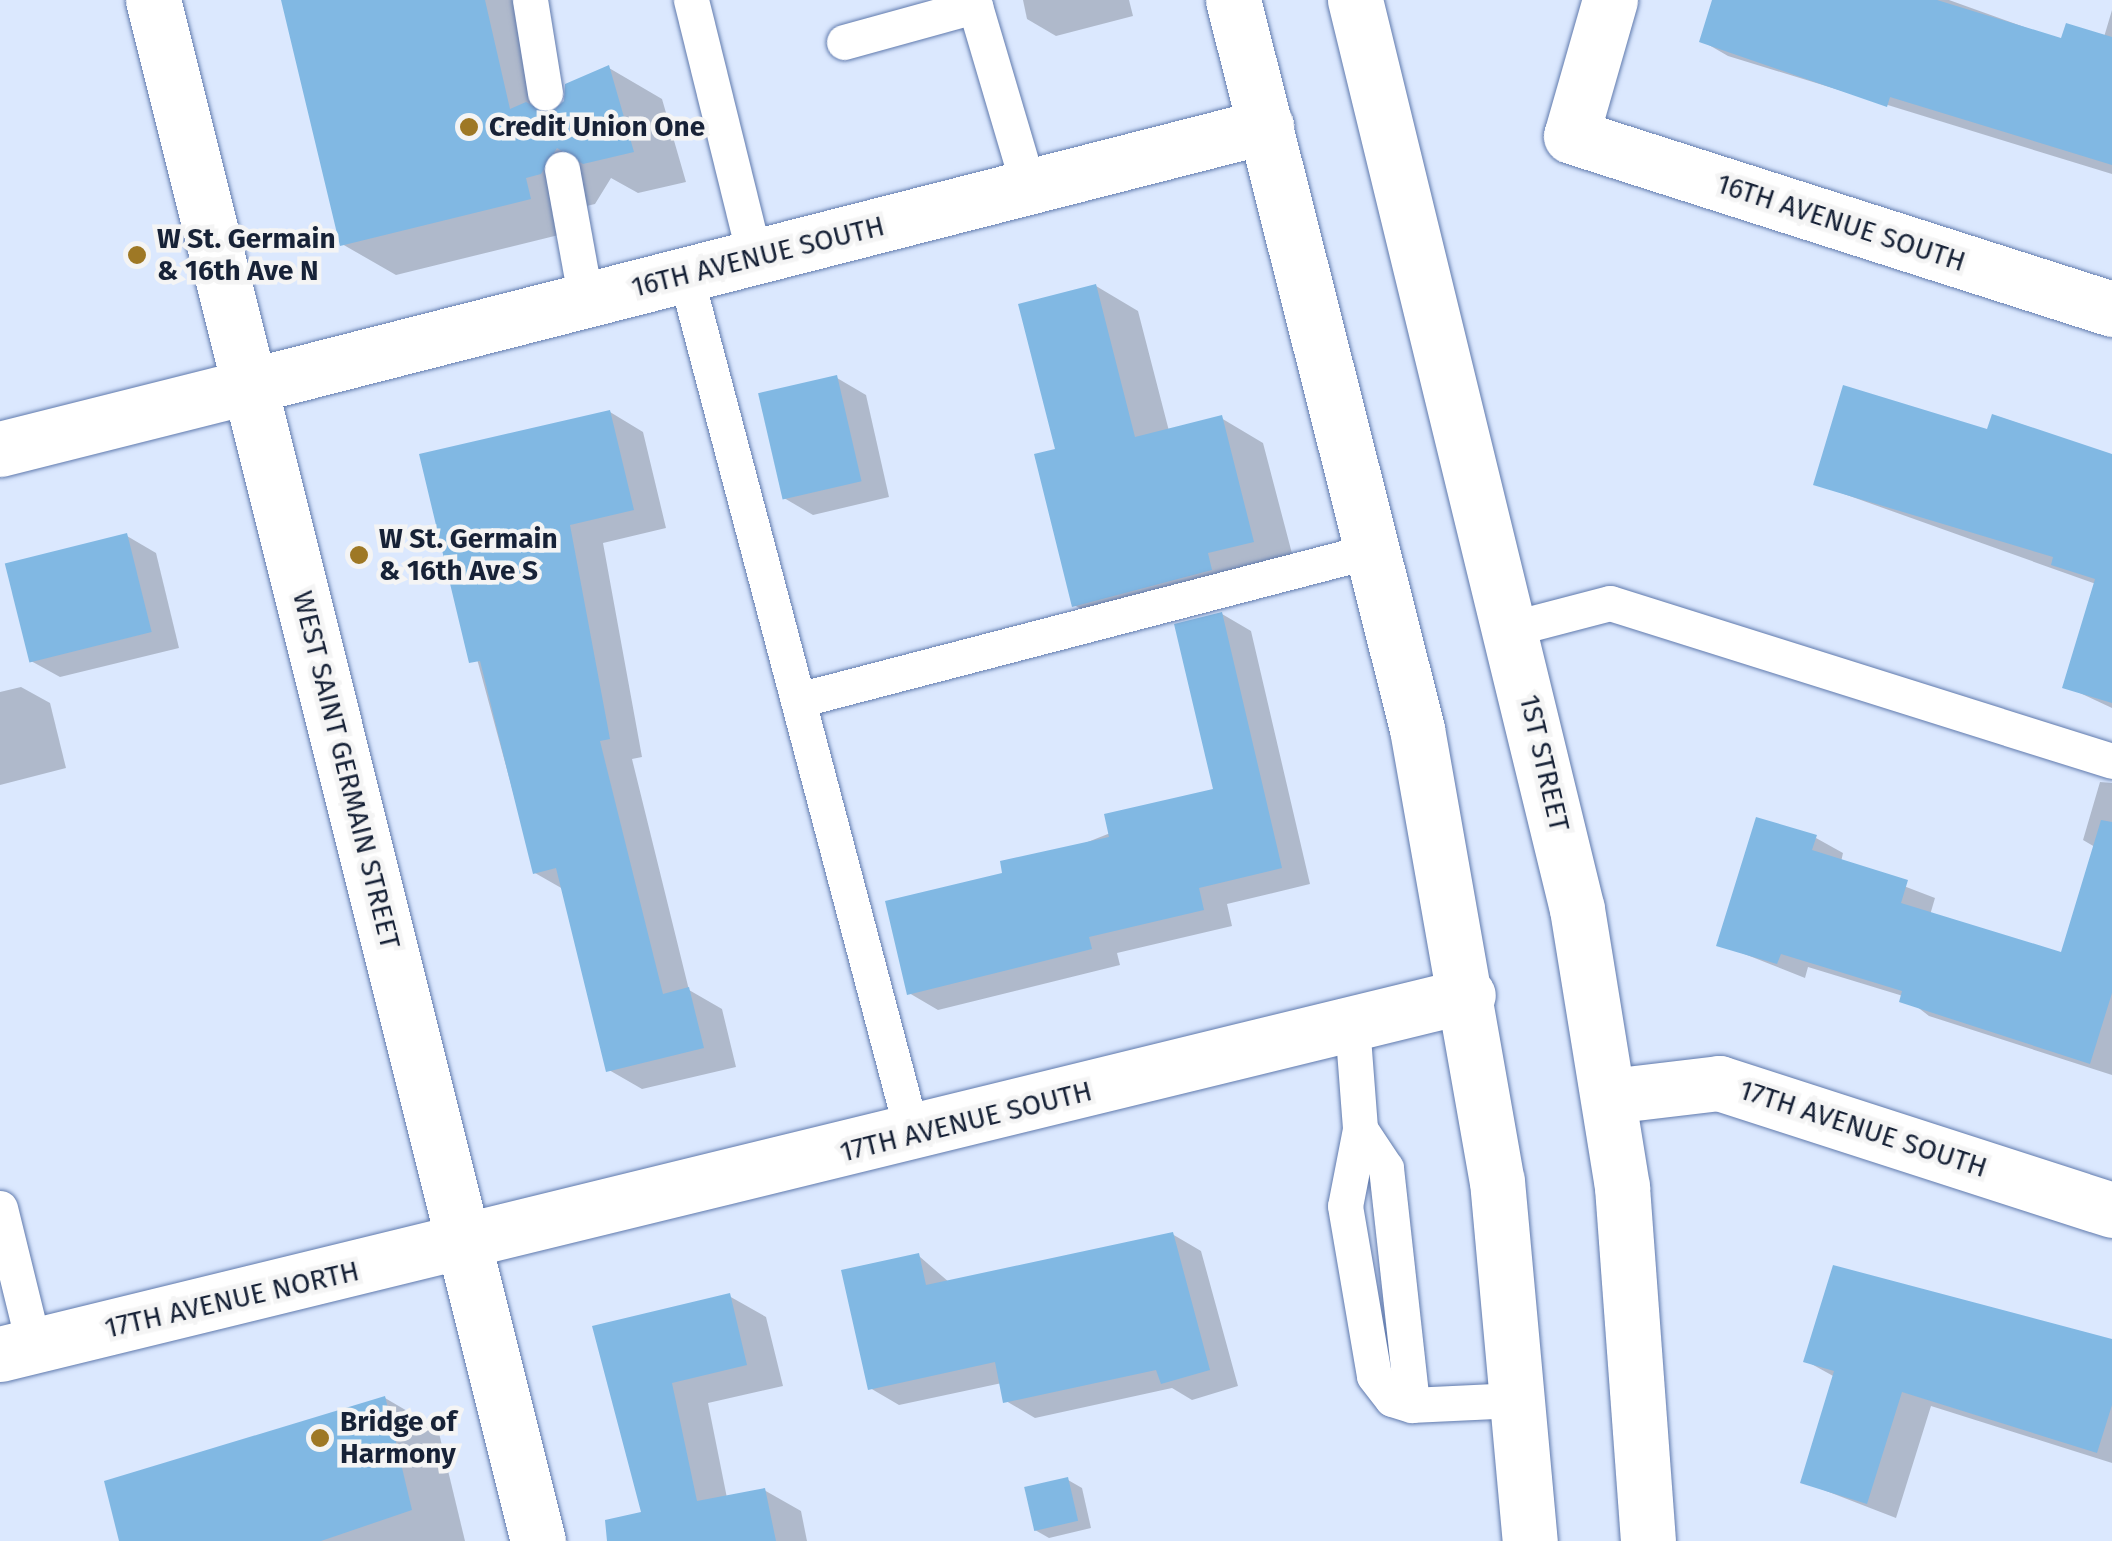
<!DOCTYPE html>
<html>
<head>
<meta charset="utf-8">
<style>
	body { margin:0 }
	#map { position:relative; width:2112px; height:1541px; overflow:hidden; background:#dbe8fe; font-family:"Fira Sans",sans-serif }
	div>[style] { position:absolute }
	.shadow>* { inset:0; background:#0003 }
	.building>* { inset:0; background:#81b8e3; transform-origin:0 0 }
	.roads { filter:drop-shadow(0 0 2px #607aad) drop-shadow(0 0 2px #607aad) }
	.lane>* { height:35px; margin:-17.5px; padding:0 17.5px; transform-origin:17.5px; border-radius:17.5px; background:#fff }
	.street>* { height:55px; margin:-27.5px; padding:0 27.5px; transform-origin:27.5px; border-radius:27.5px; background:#fff }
	.secondary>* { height:55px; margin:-27.5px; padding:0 27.5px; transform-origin:27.5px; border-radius:27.5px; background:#fff }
	.highway>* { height:55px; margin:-27.5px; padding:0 27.5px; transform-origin:27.5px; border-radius:27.5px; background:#fff }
	.dots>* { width:28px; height:28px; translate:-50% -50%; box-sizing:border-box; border:5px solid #f4f4f4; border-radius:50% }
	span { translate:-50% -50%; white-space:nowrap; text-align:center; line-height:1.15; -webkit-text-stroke:9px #f4f4f4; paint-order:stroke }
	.poi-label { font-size:28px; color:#172237; font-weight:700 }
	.left { translate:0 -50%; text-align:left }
	.street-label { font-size:28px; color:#172237 }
</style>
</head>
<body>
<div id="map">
	<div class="shadow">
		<i style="clip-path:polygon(283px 0,530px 0,556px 112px,609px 68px,662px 99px,686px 182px,638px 193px,611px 178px,595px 204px,578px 208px,583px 229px,396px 275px,342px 244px)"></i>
		<i style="clip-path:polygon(1023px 0,1129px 0,1133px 16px,1056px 36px,1027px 19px)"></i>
		<i style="clip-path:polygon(1714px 0,1949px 0,2063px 41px,2104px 37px,2112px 10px,2112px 174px,1728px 56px,1702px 41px)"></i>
		<i style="clip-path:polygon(1096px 286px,1138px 311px,1169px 431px,1221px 418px,1263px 443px,1295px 565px,1117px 629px,1074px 605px,1058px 451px)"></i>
		<i style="clip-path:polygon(837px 378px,866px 395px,889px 497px,813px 515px,784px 498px)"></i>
		<i style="clip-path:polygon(610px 412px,643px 432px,666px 528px,603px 543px,642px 757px,632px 759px,689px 990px,722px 1009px,736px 1067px,642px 1089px,609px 1070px,563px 889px,535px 873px,422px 456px)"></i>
		<i style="clip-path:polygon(1989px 432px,2112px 455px,2112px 708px,2065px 686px,2096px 584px,1816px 484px)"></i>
		<i style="clip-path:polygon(127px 536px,156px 553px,179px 648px,60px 677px,31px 661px)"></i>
		<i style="clip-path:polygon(1222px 614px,1251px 631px,1310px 884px,1227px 904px,1232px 926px,1117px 953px,1120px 965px,938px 1010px,909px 993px,1005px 875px,1216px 791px)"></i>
		<i style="clip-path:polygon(21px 687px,50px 703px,66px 768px,0 785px,0 692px)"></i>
		<i style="clip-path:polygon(2100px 782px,2112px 783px,2112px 1075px,1929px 1016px,1903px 996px,1808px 967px,1805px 978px,1719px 944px,1816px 838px,1843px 853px,1841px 862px,1935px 898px,1930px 915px,2062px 955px,2095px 847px,2083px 840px)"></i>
		<i style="clip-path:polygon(1172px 1234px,1201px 1251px,1238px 1386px,1192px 1400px,1172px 1388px,1035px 1418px,1006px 1401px,1002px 1383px,899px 1405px,870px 1388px,919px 1256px,950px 1283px)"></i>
		<i style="clip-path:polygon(729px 1296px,766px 1317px,783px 1386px,708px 1403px,727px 1498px,764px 1490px,801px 1511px,807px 1541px,650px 1541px,621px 1402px)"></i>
		<i style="clip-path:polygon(2112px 1344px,2112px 1463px,1931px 1406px,1896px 1518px,1803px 1482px,1835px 1377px,1806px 1361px)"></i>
		<i style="clip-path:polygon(385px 1398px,438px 1429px,465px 1541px,122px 1541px)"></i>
		<i style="clip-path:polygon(1068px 1480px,1082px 1488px,1091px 1528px,1049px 1538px,1035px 1530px)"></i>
	</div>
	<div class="building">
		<i style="clip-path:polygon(281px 0,485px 0,510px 109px,526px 102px,549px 114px,564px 101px,565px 84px,609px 65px,634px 152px,583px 164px,557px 148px,541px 174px,526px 178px,531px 199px,340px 246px)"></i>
		<i style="clip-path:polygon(1712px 0,1937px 0,2061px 38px,2066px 23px,2112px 37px,2112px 165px,1890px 97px,1887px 107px,1699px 42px)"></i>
		<i style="clip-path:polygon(1096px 284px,1135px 437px,1222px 415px,1254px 542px,1208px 553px,1212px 570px,1072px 607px,1034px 454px,1055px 449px,1018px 304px)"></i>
		<i style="left:837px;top:375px;width:109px;height:81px;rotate:77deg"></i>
		<i style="clip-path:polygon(1843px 385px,1987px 429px,1992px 414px,2112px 454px,2112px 703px,2062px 688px,2095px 579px,2051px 565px,2053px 557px,1813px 485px)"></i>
		<i style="clip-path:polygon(610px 410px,634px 510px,570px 525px,610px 739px,600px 741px,663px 994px,689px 987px,704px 1048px,606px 1072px,556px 868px,533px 874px,480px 661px,469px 663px,419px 454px)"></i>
		<i style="left:127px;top:533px;width:102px;height:126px;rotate:76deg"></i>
		<i style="clip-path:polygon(1222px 612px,1282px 868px,1199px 888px,1204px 910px,1089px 937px,1092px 949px,907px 995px,885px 901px,1002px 873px,1000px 861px,1109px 837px,1104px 814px,1213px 789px,1174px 624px)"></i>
		<i style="clip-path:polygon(1756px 817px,1817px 835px,1812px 850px,1908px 880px,1901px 903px,2061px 952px,2101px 820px,2112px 822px,2112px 993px,2090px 1064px,1899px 1002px,1902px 991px,1781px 954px,1777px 964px,1716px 946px)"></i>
		<i style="clip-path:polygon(1173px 1232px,1210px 1370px,1161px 1384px,1156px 1370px,1003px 1403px,995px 1362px,868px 1390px,841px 1270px,919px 1253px,926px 1285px)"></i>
		<i style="clip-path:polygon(1833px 1265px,2112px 1339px,2112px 1405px,2097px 1453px,1902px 1392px,1867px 1504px,1800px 1483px,1834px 1371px,1803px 1362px)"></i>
		<i style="clip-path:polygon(730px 1293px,747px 1365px,672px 1383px,697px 1501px,765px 1488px,776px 1541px,607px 1541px,605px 1520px,641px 1512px,592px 1326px)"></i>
		<i style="clip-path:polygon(385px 1396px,412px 1510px,321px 1541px,119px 1541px,104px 1481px)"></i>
		<i style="left:1068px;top:1477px;width:45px;height:45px;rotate:77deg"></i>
	</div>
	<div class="roads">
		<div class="lane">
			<i style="left:530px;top:0;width:94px;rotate:80.8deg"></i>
			<i style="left:691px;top:0;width:266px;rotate:76.1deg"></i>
			<i style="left:844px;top:42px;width:136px;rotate:-15.4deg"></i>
			<i style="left:975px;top:6px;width:190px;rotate:73.5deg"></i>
			<i style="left:562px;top:169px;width:134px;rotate:79.7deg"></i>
			<i style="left:686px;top:277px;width:888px;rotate:75.2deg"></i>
			<i style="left:1514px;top:628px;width:99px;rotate:-14.6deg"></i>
			<i style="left:1610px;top:603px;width:526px;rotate:17.47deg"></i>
			<i style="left:798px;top:700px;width:595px;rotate:-14.6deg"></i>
			<i style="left:1352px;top:1024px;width:105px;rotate:85.6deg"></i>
			<i style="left:1360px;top:1129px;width:78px;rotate:101deg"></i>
			<i style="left:1345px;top:1206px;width:172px;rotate:80.3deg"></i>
			<i style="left:1374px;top:1376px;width:29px;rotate:52deg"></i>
			<i style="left:1392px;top:1399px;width:21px;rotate:17deg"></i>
			<i style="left:1412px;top:1405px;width:108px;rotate:-2.7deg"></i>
			<i style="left:1360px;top:1129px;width:47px;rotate:56.3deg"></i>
			<i style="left:1386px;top:1168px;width:238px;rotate:83.7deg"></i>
			<i style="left:0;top:1208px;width:142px;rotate:76.2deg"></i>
		</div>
		<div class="street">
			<i style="left:1610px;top:0;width:141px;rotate:106deg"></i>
			<i style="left:1571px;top:136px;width:568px;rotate:17.73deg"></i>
			<i style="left:250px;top:386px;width:1049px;rotate:-14.35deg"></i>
			<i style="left:1610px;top:1096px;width:110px;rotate:-6.8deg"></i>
			<i style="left:1719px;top:1083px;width:413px;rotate:17.9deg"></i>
			<i style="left:0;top:1354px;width:1511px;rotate:-13.74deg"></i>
		</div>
		<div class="secondary">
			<i style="left:153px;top:0;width:1588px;rotate:75.97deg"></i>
			<i style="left:0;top:449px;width:258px;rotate:-14.1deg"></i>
		</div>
		<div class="highway">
			<i style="left:1233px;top:0;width:752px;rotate:75.83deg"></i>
			<i style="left:1417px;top:729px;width:459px;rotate:80deg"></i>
			<i style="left:1497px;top:1181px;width:362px;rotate:84.8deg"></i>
			<i style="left:1355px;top:0;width:936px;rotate:76.28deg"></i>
			<i style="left:1577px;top:909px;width:282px;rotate:80.8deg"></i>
			<i style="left:1622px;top:1187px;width:355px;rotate:85.8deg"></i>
		</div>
	</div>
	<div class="dots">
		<i style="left:469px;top:127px;background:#9e7825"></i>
		<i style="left:137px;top:255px;background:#9e7825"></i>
		<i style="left:359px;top:555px;background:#9e7825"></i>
		<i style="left:320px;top:1438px;background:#9e7825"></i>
	</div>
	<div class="poi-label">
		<span class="left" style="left:489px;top:127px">Credit Union One</span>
		<span class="left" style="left:157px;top:255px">W St. Germain<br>&amp; 16th Ave N</span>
		<span class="left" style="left:379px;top:555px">W St. Germain<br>&amp; 16th Ave S</span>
		<span class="left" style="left:340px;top:1438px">Bridge of<br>Harmony</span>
	</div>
	<div class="street-label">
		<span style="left:1841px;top:223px;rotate:18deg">16TH AVENUE SOUTH</span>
		<span style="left:758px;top:257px;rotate:-14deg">16TH AVENUE SOUTH</span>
		<span style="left:1544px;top:763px;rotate:77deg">1ST STREET</span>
		<span style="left:346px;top:770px;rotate:76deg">WEST SAINT GERMAIN STREET</span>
		<span style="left:966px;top:1122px;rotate:-14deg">17TH AVENUE SOUTH</span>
		<span style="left:1863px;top:1129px;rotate:18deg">17TH AVENUE SOUTH</span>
		<span style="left:232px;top:1300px;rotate:-13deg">17TH AVENUE NORTH</span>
	</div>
</div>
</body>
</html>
